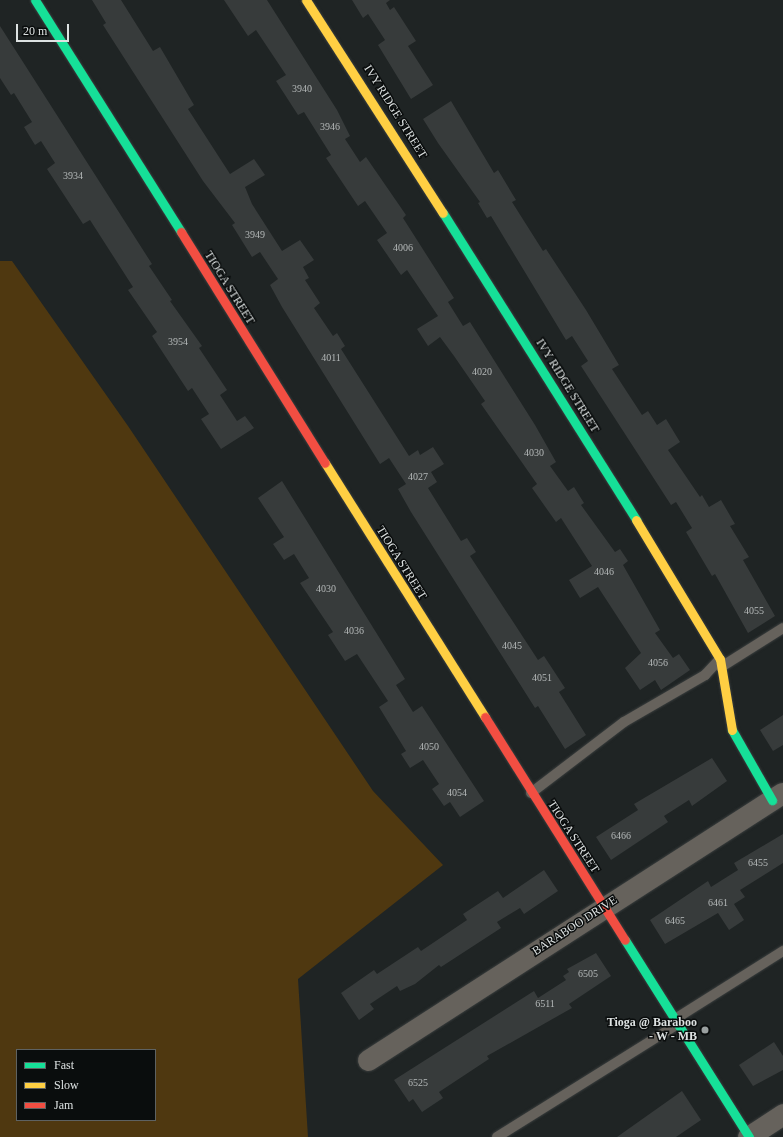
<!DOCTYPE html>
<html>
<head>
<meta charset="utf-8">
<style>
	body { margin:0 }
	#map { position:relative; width:783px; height:1137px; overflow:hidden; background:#1f2424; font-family:Georgia,serif }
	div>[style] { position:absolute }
	.green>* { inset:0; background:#4f3810 }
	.building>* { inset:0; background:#373b3b }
	.roads { filter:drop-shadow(0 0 1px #3a3e3e) drop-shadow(0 0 1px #3a3e3e) }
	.lane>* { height:10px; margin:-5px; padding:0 5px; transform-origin:5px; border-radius:5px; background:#66625c }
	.street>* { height:21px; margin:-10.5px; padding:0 10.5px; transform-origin:10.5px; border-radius:10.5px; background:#66625c }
	.fast>* { height:9px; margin:-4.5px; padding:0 4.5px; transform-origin:4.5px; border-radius:4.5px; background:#16e098 }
	.slow>* { height:9px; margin:-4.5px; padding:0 4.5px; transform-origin:4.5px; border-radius:4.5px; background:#ffcf43 }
	.jam>* { height:9px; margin:-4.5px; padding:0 4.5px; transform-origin:4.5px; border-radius:4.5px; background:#f24e42 }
	.dots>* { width:11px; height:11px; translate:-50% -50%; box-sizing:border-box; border:2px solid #0a0d0d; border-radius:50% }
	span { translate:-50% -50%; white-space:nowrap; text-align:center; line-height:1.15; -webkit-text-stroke:3px #0a0d0d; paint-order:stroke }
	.number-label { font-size:10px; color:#b4b8b8 }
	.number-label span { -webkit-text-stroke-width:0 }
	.street-label { font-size:12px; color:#dde2e2 }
	.poi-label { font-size:12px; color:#dde2e2; font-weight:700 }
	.right { translate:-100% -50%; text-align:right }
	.legend { position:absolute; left:16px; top:1049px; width:140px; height:72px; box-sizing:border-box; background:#0a0d0d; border:1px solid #5e6262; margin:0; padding:5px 7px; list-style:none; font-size:12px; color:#dde2e2 }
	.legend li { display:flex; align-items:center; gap:8px; height:20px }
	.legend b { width:20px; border:1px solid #5e6262 }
	.scale { position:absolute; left:16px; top:24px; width:53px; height:18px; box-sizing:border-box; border:2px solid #dde2e2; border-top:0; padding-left:5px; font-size:12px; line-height:14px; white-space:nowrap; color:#dde2e2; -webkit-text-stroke:3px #0a0d0d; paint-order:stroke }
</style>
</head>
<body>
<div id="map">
	<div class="green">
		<i style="clip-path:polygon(evenodd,0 261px,12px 261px,128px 426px,373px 791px,443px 865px,298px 979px,308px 1137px,0 1137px,0 261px,17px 1050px,155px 1050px,155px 1120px,17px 1120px,17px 1050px)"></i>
	</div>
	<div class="building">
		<i style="clip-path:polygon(92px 0,121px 0,153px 51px,160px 47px,194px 105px,188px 109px,230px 174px,254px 159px,265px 175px,245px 187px,252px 204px,282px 251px,300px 240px,314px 260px,303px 267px,309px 278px,305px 280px,320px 303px,314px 308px,333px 336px,337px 333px,345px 346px,341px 349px,409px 456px,418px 450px,420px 455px,433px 447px,444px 464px,431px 472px,437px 482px,428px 488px,461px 541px,467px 538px,476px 552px,470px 556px,538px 660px,544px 656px,565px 688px,559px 692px,586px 735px,565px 749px,538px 706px,535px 708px,411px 512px,398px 489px,406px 484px,389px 458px,380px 464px,282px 307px,270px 285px,278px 279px,260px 252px,252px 257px,232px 225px,235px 223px,203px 181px,103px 25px,106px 23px)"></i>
		<i style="clip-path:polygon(224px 0,267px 0,337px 110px,350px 136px,345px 139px,360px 162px,366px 157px,406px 215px,403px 218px,454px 298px,448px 302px,463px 326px,470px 322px,535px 425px,556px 462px,550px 466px,568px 491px,574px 487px,584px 503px,581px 505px,615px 552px,620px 549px,628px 561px,623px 565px,660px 630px,655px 633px,673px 658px,679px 654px,690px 670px,661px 690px,655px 680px,640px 690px,625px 668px,641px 653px,598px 587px,580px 598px,569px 580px,592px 566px,561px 518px,556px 522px,532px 488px,537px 484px,481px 404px,485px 401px,454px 356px,440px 337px,428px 346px,417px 329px,438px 316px,407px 270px,401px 275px,377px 240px,387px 233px,365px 201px,358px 206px,326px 158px,331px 155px,304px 112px,298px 115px,276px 81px,286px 75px,256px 30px,248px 36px)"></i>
		<i style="clip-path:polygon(352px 0,390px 0,386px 3px,390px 10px,394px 7px,416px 41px,408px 46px,433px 85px,411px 99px,378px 45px,385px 40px,368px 14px,363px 18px)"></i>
		<i style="clip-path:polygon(0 26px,152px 264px,149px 266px,172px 300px,170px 301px,202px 346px,199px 348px,227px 390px,220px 395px,237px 421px,245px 416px,254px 428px,221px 449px,201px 419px,209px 414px,192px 388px,188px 391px,152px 336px,157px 332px,128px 290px,133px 287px,90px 220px,83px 224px,47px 169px,55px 163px,41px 141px,35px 145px,24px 127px,32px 122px,14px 93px,11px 95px,0 78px)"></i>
		<i style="clip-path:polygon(451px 101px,494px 173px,498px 170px,516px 200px,512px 202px,543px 251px,546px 249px,586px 310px,619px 365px,612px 369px,642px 415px,648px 411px,657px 425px,666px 419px,680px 442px,668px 450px,700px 497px,702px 495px,709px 507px,721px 500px,735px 524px,730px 526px,749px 557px,743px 560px,775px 616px,748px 633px,715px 574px,712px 576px,686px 532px,692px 528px,676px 502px,671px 505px,581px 366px,588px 361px,572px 336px,566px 340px,491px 216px,487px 218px,478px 203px,480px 202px,438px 143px,423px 119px)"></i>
		<i style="clip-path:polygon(282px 481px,405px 679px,396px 685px,413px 712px,422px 706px,484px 801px,460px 817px,450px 802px,444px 806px,432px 789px,439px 784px,423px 760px,410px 768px,401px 754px,406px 751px,379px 707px,388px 701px,357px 654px,345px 661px,328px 635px,333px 632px,300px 583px,309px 578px,294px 554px,284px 560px,273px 544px,284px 537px,258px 498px)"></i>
		<i style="clip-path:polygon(783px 715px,783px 745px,773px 751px,760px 730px)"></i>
		<i style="clip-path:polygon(712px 758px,727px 781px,692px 806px,689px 800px,664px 816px,668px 822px,611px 860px,596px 837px,638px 810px,634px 804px)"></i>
		<i style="clip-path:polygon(783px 834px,783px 863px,740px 890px,745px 897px,734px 904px,744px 920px,729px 930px,718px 913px,665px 944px,650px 920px,708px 881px,711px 887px,738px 870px,734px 863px)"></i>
		<i style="clip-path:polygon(544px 870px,558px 891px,524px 914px,520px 908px,497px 922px,501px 928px,441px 967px,439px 965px,415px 984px,400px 991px,397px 986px,370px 1004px,374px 1009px,359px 1020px,341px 993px,374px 970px,377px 974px,418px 947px,421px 951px,467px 920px,463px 914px,498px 891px,503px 898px)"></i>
		<i style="clip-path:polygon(596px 953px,611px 976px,569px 1004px,572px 1008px,487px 1056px,489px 1059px,439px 1092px,443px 1098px,422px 1112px,413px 1099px,409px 1102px,394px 1080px,534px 991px,538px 998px,566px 980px,563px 976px,569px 972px,567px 969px)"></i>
		<i style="clip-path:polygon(774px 1042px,783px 1056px,783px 1070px,753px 1086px,739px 1065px)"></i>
		<i style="clip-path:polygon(682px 1091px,701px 1120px,676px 1137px,617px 1137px)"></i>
	</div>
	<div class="roads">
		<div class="lane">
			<i style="left:721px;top:667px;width:73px;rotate:-32.2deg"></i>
			<i style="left:531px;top:793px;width:117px;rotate:-37.4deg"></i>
			<i style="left:624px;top:722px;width:94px;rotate:-30.1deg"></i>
			<i style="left:705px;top:675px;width:21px;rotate:-47deg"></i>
			<i style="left:675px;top:1019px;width:128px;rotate:-32.2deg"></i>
			<i style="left:497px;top:1137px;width:213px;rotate:-32deg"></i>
		</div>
		<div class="street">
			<i style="left:368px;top:1060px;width:493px;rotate:-32.8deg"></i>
			<i style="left:748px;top:1137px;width:42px;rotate:-33.3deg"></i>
		</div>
		<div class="fast">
			<i style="left:35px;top:0;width:274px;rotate:57.8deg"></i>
			<i style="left:443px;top:213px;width:363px;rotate:57.8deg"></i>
			<i style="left:732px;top:730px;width:81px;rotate:60.3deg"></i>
			<i style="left:625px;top:940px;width:233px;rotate:57.8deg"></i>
		</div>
		<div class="slow">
			<i style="left:306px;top:0;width:253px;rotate:57.3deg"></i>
			<i style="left:325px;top:463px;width:300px;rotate:57.8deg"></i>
			<i style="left:636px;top:520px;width:162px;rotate:58.9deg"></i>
			<i style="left:720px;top:659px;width:72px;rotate:80.4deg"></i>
		</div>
		<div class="jam">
			<i style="left:181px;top:232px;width:272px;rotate:58.1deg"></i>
			<i style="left:485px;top:717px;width:263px;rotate:57.9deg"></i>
		</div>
	</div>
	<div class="dots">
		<i style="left:705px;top:1030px;background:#9aa0a0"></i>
	</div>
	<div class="number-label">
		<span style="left:302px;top:89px">3940</span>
		<span style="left:330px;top:127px">3946</span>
		<span style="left:73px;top:176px">3934</span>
		<span style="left:255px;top:235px">3949</span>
		<span style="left:403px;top:248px">4006</span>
		<span style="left:178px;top:342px">3954</span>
		<span style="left:331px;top:358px">4011</span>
		<span style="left:482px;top:372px">4020</span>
		<span style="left:534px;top:453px">4030</span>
		<span style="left:418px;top:477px">4027</span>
		<span style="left:604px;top:572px">4046</span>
		<span style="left:326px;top:589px">4030</span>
		<span style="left:754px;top:611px">4055</span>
		<span style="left:354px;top:631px">4036</span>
		<span style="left:512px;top:646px">4045</span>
		<span style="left:658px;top:663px">4056</span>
		<span style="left:542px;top:678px">4051</span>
		<span style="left:429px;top:747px">4050</span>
		<span style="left:457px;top:793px">4054</span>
		<span style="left:621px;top:836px">6466</span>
		<span style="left:758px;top:863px">6455</span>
		<span style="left:718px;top:903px">6461</span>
		<span style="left:675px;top:921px">6465</span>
		<span style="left:588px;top:974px">6505</span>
		<span style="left:545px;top:1004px">6511</span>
		<span style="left:418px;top:1083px">6525</span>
	</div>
	<div class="street-label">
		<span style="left:395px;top:112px;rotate:58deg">IVY RIDGE STREET</span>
		<span style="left:229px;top:288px;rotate:58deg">TIOGA STREET</span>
		<span style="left:567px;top:386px;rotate:58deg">IVY RIDGE STREET</span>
		<span style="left:401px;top:563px;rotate:58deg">TIOGA STREET</span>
		<span style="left:573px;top:837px;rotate:57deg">TIOGA STREET</span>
		<span style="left:575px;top:926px;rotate:-33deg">BARABOO DRIVE</span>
	</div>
	<div class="poi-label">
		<span class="right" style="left:697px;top:1030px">Tioga @ Baraboo<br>- W - MB</span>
	</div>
	<ul class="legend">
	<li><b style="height:5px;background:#16e098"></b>Fast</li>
	<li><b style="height:5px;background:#ffcf43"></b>Slow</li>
	<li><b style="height:5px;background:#f24e42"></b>Jam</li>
	</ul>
	<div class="scale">20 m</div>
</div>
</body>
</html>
